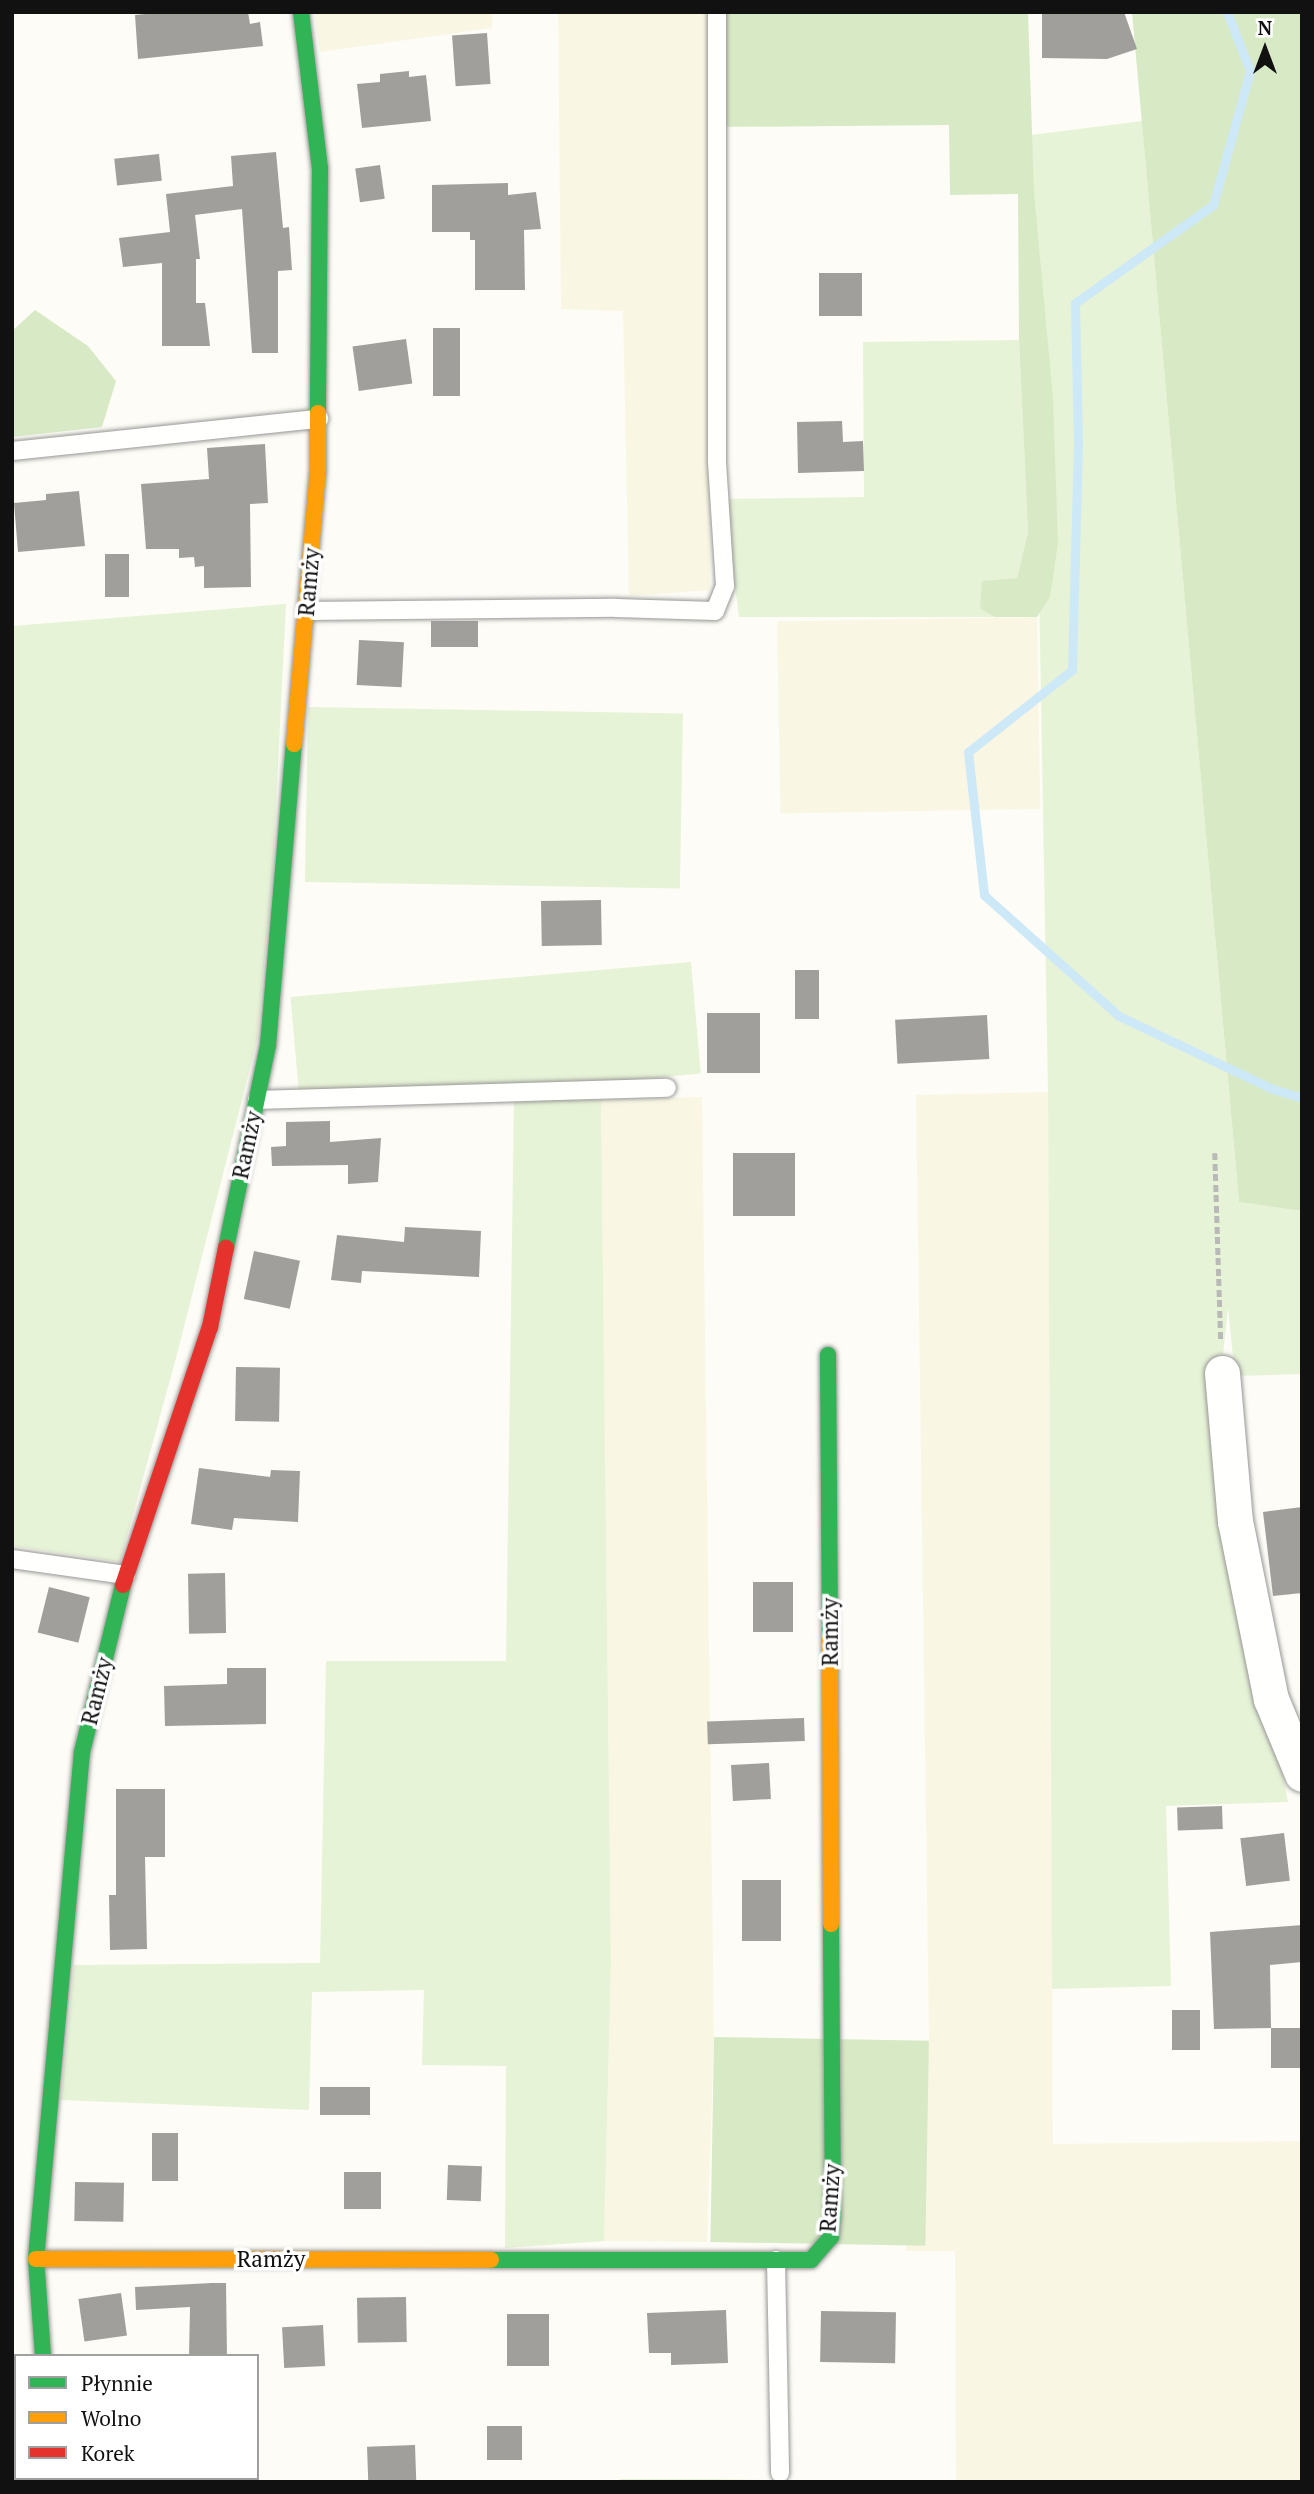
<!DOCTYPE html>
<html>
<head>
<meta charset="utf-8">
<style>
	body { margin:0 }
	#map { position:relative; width:1314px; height:2494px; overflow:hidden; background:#fdfcf7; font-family:"PT Serif",serif }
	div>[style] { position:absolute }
	.farmland>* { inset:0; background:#f9f7e4; transform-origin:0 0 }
	.green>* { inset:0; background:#e7f3d7; transform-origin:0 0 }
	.forest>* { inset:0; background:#d8eac5; transform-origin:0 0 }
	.stream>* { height:9px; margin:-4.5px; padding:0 4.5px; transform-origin:4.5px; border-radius:4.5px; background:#cde8f7 }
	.building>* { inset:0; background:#a19f9c; transform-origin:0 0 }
	.path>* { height:4.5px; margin-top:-2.25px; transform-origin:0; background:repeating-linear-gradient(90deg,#b9b9b8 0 7px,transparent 0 10.5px) }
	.roads { filter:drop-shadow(0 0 2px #979795) drop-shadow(0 0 2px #979795) }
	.lane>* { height:18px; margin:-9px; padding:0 9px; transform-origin:9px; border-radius:9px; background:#fffffe }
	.street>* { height:35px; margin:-17.5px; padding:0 17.5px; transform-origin:17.5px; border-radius:17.5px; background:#fffffe }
	.fast>* { height:16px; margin:-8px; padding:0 8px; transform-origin:8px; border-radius:8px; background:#30b455 }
	.slow>* { height:16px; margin:-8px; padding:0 8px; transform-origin:8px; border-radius:8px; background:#ff9f0a }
	.jam>* { height:16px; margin:-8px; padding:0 8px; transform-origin:8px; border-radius:8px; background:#e5322d }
	span { translate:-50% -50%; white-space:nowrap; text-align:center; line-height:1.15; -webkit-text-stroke:7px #fff; paint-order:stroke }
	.street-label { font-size:23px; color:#111 }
	.frame { position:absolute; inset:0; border:14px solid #111; pointer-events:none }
	.legend { position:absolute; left:14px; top:2354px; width:245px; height:126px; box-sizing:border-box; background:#fff; border:2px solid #a0a0a0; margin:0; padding:9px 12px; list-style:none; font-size:21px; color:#111 }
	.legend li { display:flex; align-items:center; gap:14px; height:35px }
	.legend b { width:35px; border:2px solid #a0a0a0 }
	.north { position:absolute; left:1230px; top:14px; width:70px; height:70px; -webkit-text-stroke:5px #fff; paint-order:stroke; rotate:0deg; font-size:19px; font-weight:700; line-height:28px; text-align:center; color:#111 }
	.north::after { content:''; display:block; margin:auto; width:24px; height:32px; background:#111; clip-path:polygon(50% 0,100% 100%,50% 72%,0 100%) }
</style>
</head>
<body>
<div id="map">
	<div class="farmland">
		<i style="clip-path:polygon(314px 12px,493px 12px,492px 28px,320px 52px)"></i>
		<i style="clip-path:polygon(558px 12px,708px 12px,710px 590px,629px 596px,623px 311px,561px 309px)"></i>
		<i style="left:1037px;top:617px;width:192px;height:260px;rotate:89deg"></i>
		<i style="clip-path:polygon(1048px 1092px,1053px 2144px,1302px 2141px,1302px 2482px,956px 2482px,955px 2251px,906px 2251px,929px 2040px,916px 1095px)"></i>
		<i style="clip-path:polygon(702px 1097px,714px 2037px,707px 2242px,604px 2241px,611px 1963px,601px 1100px)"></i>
	</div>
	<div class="green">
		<i style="clip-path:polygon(1142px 121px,1239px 1202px,1302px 1211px,1302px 1374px,1235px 1376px,1228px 1308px,1215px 1429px,1288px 1802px,1166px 1806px,1171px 1986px,1052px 1989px,1048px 1092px,1031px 135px)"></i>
		<i style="clip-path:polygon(1019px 340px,1028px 532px,1017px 578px,980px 609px,995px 617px,739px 617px,724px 499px,864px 497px,863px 342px)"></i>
		<i style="clip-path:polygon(286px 604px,273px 866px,257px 1041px,176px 1358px,120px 1562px,12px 1546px,12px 626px)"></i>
		<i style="left:308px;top:707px;width:375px;height:175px;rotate:1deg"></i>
		<i style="left:691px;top:962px;width:112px;height:402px;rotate:85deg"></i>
		<i style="clip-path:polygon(514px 1097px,601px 1100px,611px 1963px,604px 2241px,505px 2248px,506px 2066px,422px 2065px,424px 1990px,312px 1992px,309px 2110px,61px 2100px,74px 1965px,320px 1963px,326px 1661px,506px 1661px)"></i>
		<i style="clip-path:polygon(620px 2479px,768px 2479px,620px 2482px)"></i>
	</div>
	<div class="forest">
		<i style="clip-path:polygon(722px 12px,1028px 12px,1034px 192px,1053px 398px,1058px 543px,1050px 597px,1037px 617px,995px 617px,980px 609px,982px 581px,1017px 578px,1028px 532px,1019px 340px,1018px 194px,950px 195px,949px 125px,720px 127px)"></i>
		<i style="clip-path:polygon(1132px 12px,1302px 12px,1302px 1211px,1239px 1202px)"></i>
		<i style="clip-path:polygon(35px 310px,88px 346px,116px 381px,102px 427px,12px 437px,12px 331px)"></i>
		<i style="left:714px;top:2037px;width:215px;height:205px;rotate:1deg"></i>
	</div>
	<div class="stream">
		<i style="left:1227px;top:12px;width:63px;rotate:68.7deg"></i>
		<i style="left:1250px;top:71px;width:139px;rotate:105.4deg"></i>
		<i style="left:1213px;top:205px;width:169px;rotate:144.6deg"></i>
		<i style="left:1075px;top:303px;width:139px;rotate:88.8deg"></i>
		<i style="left:1078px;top:442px;width:228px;rotate:91.5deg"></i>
		<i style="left:1072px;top:670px;width:132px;rotate:141.7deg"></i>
		<i style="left:968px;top:752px;width:144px;rotate:83.6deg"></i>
		<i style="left:984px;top:895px;width:181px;rotate:41.9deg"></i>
		<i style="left:1119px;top:1016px;width:170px;rotate:25.4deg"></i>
		<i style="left:1273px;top:1089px;width:30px;rotate:17deg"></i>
	</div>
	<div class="building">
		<i style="clip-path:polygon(166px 12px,248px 12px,250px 24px,260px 22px,263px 46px,138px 59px,135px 15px)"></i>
		<i style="clip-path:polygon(1042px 12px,1124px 12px,1137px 49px,1107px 59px,1042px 58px)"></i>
		<i style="left:487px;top:33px;width:51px;height:35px;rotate:86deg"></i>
		<i style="clip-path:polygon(409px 71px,409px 77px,426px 75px,431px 121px,362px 128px,357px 84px,380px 82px,380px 74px)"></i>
		<i style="clip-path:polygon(276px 152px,283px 228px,289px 227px,292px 270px,278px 271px,278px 353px,252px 353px,242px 209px,195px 215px,200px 259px,196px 259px,196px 303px,205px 303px,210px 346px,162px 346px,162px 263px,123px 267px,119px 238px,170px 232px,166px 194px,233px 186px,231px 156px)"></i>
		<i style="left:159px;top:154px;width:27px;height:45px;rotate:84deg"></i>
		<i style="left:380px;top:165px;width:34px;height:25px;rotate:82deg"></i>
		<i style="clip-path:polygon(508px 183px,508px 195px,536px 192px,541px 229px,524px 230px,525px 290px,475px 290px,475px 240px,470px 240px,470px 232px,432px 232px,432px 185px)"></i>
		<i style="left:819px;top:273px;width:43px;height:43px"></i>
		<i style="left:433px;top:328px;width:27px;height:68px"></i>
		<i style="left:406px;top:339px;width:45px;height:54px;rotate:82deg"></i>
		<i style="clip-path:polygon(842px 421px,843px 442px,863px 441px,864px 471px,798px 473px,797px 422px)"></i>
		<i style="clip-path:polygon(265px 444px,268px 503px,250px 504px,251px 587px,204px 588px,204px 566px,195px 567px,194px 557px,179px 558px,179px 549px,146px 549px,141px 484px,209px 479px,207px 448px)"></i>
		<i style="clip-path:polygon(79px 491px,85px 546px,18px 552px,14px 503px,46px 500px,46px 494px)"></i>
		<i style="left:105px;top:554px;width:24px;height:43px"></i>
		<i style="left:431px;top:621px;width:47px;height:26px"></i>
		<i style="left:359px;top:640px;width:45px;height:45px;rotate:3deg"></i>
		<i style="left:601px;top:900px;width:45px;height:60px;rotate:89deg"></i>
		<i style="left:795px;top:970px;width:24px;height:49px"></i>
		<i style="left:707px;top:1013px;width:53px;height:60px"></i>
		<i style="left:987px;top:1015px;width:44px;height:92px;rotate:87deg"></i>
		<i style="clip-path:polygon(330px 1121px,330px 1142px,381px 1138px,378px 1182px,348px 1184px,348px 1165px,272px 1166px,271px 1147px,286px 1146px,286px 1122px)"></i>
		<i style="left:733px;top:1153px;width:62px;height:63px"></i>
		<i style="clip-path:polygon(405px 1227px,481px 1231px,479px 1277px,362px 1271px,361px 1283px,331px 1280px,337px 1235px,404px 1242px)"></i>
		<i style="left:254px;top:1251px;width:47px;height:49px;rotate:12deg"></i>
		<i style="left:236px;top:1367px;width:44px;height:54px;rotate:1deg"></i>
		<i style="clip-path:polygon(199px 1468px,270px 1477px,271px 1470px,300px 1471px,298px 1522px,234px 1518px,232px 1530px,191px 1524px)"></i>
		<i style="clip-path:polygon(1302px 1507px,1302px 1593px,1273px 1596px,1263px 1512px)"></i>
		<i style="left:225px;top:1573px;width:60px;height:37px;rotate:89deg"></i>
		<i style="left:753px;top:1582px;width:40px;height:50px"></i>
		<i style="left:49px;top:1587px;width:42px;height:47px;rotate:14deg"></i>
		<i style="clip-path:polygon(227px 1668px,266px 1668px,266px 1724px,165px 1726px,164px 1686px,227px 1684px)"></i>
		<i style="left:804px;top:1718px;width:23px;height:97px;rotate:88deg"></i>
		<i style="left:769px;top:1763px;width:36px;height:38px;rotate:87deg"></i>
		<i style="clip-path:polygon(116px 1789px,165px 1789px,165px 1857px,145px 1857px,147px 1949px,110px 1950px,109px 1895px,116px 1895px)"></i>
		<i style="left:1222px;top:1806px;width:23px;height:45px;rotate:88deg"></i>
		<i style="left:1284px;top:1833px;width:48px;height:44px;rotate:83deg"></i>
		<i style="left:742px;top:1880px;width:39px;height:61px"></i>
		<i style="clip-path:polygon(1302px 1925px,1302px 1962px,1270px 1965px,1271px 2028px,1214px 2029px,1210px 1932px)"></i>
		<i style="left:1172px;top:2010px;width:28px;height:40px"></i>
		<i style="left:1271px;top:2028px;width:31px;height:40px"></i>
		<i style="left:370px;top:2087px;width:28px;height:50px;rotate:90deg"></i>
		<i style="left:178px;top:2133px;width:48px;height:26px;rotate:90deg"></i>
		<i style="left:448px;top:2165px;width:34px;height:35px;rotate:2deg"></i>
		<i style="left:344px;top:2172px;width:37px;height:37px"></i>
		<i style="left:75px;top:2182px;width:49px;height:39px;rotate:1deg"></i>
		<i style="clip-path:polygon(212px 2283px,226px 2283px,227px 2356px,189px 2356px,190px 2307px,136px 2310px,135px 2287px)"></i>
		<i style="left:121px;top:2293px;width:43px;height:43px;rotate:82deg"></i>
		<i style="left:406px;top:2297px;width:45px;height:49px;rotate:89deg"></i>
		<i style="clip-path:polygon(726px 2310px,728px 2363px,671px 2365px,671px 2353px,649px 2353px,647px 2313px)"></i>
		<i style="left:821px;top:2311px;width:75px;height:51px;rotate:1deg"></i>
		<i style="left:507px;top:2314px;width:42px;height:52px"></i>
		<i style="left:323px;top:2325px;width:41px;height:41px;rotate:87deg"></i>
		<i style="left:487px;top:2426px;width:35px;height:34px"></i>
		<i style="left:415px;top:2445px;width:37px;height:48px;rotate:88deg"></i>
	</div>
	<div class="path">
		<i style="left:1215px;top:1153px;width:188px;rotate:88.2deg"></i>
	</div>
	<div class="roads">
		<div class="lane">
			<i style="left:12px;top:451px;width:309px;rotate:-6deg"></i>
			<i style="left:306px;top:611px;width:310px;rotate:-0.6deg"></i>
			<i style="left:616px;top:608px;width:99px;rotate:1.7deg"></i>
			<i style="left:715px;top:611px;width:27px;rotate:-68deg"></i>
			<i style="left:725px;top:586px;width:125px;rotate:-93.7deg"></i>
			<i style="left:717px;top:461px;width:449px;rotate:-90deg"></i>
			<i style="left:257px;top:1100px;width:410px;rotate:-1.7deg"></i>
			<i style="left:12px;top:1559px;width:115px;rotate:8deg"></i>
			<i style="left:776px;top:2260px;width:213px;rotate:88.9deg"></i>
		</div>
		<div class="street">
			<i style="left:1222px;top:1373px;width:149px;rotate:85deg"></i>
			<i style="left:1235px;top:1521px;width:182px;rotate:78.6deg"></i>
			<i style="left:1271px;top:1699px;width:81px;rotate:67.5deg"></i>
			<i style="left:52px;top:2478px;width:4px;rotate:90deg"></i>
		</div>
		<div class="fast">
			<i style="left:301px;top:12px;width:157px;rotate:83.1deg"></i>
			<i style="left:320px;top:168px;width:245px;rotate:90.5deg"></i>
			<i style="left:226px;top:1248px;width:207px;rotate:-78.3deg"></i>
			<i style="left:268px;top:1045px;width:302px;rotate:-85.1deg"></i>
			<i style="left:828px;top:1355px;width:283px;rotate:89.6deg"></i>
			<i style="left:491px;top:2260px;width:320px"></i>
			<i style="left:811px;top:2260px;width:30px;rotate:-49deg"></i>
			<i style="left:831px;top:2237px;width:21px;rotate:-85deg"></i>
			<i style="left:833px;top:2216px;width:292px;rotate:-90.4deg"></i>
			<i style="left:43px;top:2356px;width:97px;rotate:-94.1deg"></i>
			<i style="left:36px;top:2259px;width:509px;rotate:-84.82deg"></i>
			<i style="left:82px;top:1752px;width:172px;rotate:-76.2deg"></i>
		</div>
		<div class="slow">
			<i style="left:294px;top:744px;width:273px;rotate:-85deg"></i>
			<i style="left:318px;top:472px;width:59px;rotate:-90deg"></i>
			<i style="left:830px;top:1638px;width:286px;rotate:89.8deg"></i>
			<i style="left:36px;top:2259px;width:455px;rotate:0.1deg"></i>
		</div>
		<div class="jam">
			<i style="left:123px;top:1585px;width:272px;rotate:-71.4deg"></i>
			<i style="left:210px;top:1327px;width:81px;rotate:-78.6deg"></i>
		</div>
	</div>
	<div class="street-label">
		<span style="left:309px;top:582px;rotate:-85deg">Ramży</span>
		<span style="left:247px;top:1145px;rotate:-78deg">Ramży</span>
		<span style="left:830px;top:1632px;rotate:-90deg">Ramży</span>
		<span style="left:97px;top:1691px;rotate:-76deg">Ramży</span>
		<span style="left:830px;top:2198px;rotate:-86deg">Ramży</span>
		<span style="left:271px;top:2259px">Ramży</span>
	</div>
	<div class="frame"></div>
	<ul class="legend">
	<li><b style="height:9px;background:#30b455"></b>Płynnie</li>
	<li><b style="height:9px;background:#ff9f0a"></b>Wolno</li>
	<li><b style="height:9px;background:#e5322d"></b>Korek</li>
	</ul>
	<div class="north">N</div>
</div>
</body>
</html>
